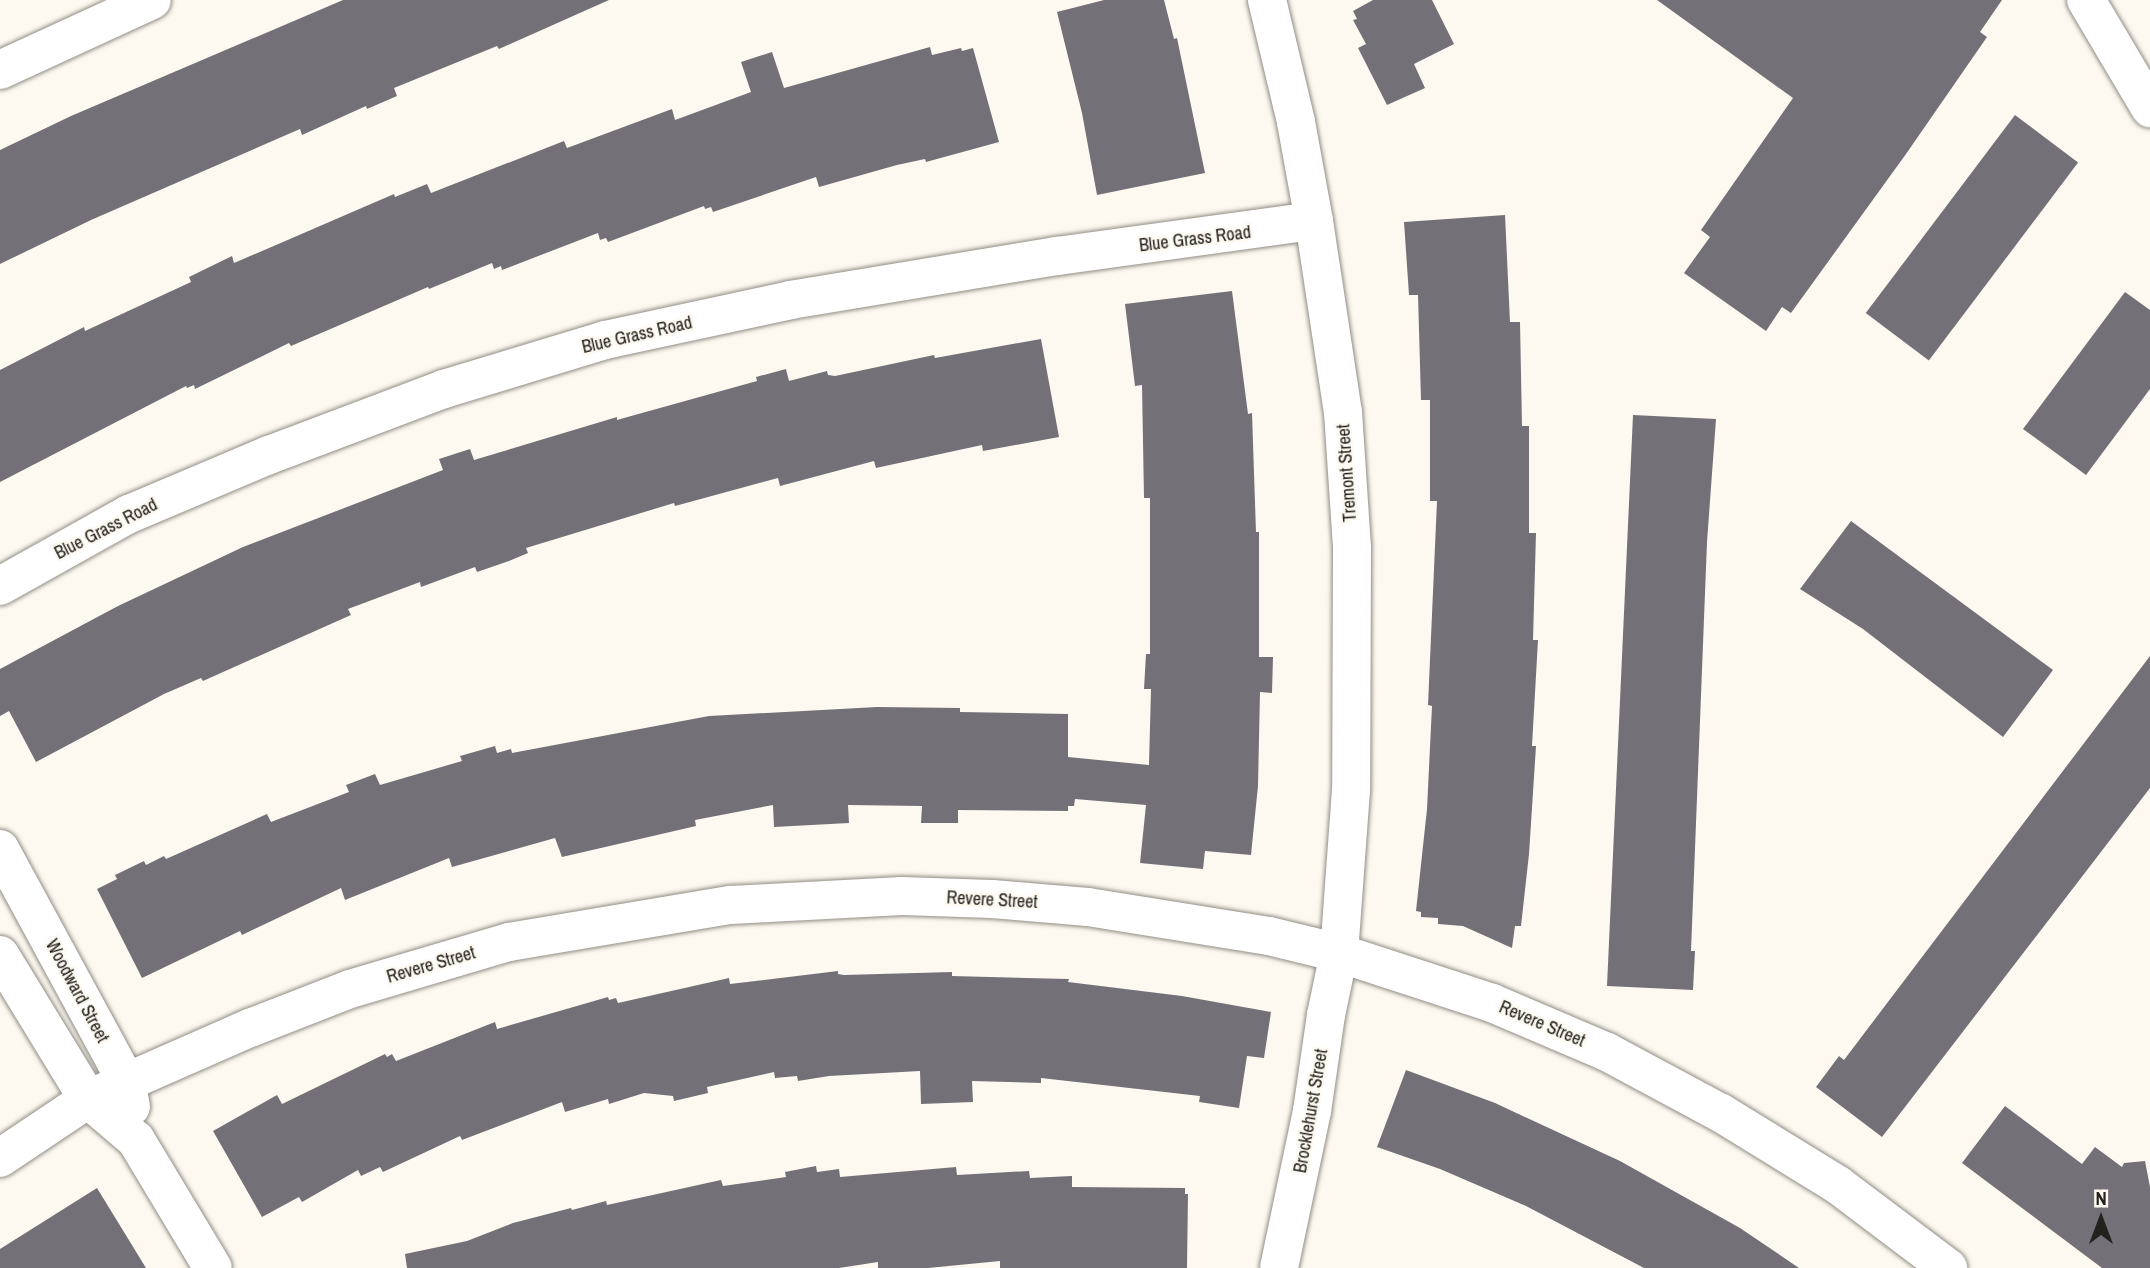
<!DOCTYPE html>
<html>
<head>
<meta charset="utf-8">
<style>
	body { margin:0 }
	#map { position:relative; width:2150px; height:1268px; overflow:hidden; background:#fdf9f0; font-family:"Archivo Narrow",sans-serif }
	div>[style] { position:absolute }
	.building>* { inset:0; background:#747078; transform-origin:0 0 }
	.roads { filter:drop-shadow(0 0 2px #918d85) drop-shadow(0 0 2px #918d85) }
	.minor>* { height:38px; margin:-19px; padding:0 19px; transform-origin:19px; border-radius:19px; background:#fff }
	.tertiary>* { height:38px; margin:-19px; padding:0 19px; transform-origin:19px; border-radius:19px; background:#fff }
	span { translate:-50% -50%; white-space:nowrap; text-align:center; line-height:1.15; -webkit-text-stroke:5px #fdf9f0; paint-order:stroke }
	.street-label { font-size:18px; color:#22211d }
	.north { position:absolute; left:2066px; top:1184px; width:70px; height:70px; -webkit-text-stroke:5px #fdf9f0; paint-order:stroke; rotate:0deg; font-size:19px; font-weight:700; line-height:28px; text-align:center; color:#22211d }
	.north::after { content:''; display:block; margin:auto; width:24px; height:32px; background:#22211d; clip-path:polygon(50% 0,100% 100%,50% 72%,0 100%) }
</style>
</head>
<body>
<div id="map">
	<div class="building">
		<i style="clip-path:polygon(343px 0,609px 0,499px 49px,497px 46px,394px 88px,397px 96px,367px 109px,366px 106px,302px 135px,300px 129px,91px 220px,0 264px,0 150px,71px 116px)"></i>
		<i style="clip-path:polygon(1104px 0,1164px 0,1174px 39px,1177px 38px,1205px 173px,1097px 195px,1082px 113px,1057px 12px)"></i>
		<i style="clip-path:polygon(1373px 0,1432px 0,1454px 44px,1414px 64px,1425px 88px,1387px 105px,1358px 48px,1366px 44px,1353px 20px,1357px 19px,1353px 11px)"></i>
		<i style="clip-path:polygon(1657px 0,2002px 0,1980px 32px,1987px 37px,1906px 154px,1791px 313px,1782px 307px,1766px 331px,1684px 273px,1710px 237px,1701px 230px,1793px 98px)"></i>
		<i style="clip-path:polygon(930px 47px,932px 55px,961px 48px,962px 51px,973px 48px,999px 142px,926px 162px,925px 159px,897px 165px,819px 187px,816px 177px,713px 212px,711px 207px,705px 209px,704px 206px,608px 242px,606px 238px,600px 240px,598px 233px,502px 270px,501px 266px,494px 269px,492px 263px,429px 289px,428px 287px,291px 346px,289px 343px,195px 389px,194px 385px,187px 388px,186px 386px,0 482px,0 370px,84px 327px,85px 331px,191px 282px,189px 277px,232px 256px,234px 263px,394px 194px,395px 197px,427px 184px,431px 193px,564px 141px,567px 148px,672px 109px,675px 120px,751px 92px,741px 62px,772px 52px,784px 88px)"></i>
		<i style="left:2015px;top:115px;width:79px;height:248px;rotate:37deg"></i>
		<i style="clip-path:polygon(1505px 215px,1510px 322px,1520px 322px,1522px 426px,1529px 426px,1529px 533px,1536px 533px,1533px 640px,1538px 640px,1532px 746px,1536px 746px,1529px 854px,1521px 926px,1515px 926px,1512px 948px,1463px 926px,1438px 924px,1438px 918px,1421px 917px,1421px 912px,1416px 911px,1427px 809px,1432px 706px,1428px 705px,1437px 501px,1430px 501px,1430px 400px,1421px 400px,1418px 295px,1409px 295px,1404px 222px)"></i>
		<i style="clip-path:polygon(1232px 291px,1248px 414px,1252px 413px,1256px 532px,1259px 532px,1259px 657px,1273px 657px,1272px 693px,1260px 692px,1258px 786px,1251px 855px,1205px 851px,1203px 869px,1140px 863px,1146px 805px,1075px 799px,1074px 806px,1068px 806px,1068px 811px,958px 810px,958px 823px,921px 823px,922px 806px,848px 805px,849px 823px,774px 827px,773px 805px,695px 820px,696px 826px,562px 857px,555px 838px,452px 867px,449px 858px,345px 900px,341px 888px,242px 935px,240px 931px,142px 978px,97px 889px,117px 879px,115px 875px,144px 861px,146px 865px,164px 856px,166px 859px,267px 814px,271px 822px,349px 792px,346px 785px,375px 774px,380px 785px,462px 761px,460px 756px,495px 746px,497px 753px,511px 749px,512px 753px,709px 716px,877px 707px,960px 708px,960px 712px,1068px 714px,1068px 757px,1149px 765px,1151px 689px,1144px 689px,1146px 654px,1150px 654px,1150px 498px,1144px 498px,1142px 385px,1135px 386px,1125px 304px)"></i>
		<i style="clip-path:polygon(2125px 292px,2150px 310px,2150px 389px,2086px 475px,2023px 429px)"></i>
		<i style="clip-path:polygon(1041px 339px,1059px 437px,983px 451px,982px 445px,876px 468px,874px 461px,780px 486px,778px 478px,675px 506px,674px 503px,526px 548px,528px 553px,509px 561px,477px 572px,475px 567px,421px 587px,420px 582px,348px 609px,351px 615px,203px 681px,201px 678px,164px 694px,36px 762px,9px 711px,0 716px,0 669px,118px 606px,243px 547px,443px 470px,439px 459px,470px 449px,474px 460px,617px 417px,617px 420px,624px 418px,757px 381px,756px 377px,786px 369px,789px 381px,827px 371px,828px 375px,835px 376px,934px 355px,935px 358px)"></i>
		<i style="clip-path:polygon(1633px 415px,1716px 419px,1707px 542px,1691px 951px,1695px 951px,1693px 990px,1607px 986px)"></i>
		<i style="clip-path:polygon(1851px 521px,2053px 670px,2003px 737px,1863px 629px,1800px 589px)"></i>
		<i style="clip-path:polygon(2150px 656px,2150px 788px,1882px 1137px,1816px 1087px,1839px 1056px,1844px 1060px)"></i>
		<i style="clip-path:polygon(838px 971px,838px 974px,844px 975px,952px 972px,952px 976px,1069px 979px,1068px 982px,1182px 996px,1271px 1012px,1264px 1058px,1247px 1056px,1239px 1108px,1199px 1102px,1200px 1096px,1041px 1078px,1041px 1083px,972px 1081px,973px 1102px,921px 1104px,920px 1071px,829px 1076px,798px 1081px,797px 1076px,775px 1078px,774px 1072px,707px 1087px,708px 1093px,674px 1101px,673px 1096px,644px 1093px,609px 1104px,608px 1099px,565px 1112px,562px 1102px,462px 1140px,460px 1136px,383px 1172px,380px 1167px,361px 1176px,358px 1170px,302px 1202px,299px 1197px,262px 1217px,213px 1131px,277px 1095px,282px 1104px,385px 1054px,387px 1057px,392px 1054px,396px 1061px,495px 1022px,497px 1029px,608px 997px,609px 1000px,616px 998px,618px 1003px,729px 978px,730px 984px)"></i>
		<i style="clip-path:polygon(1406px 1070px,1495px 1103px,1620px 1161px,1740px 1228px,1799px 1268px,1644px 1268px,1526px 1206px,1440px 1169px,1377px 1147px)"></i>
		<i style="clip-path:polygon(2005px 1106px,2082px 1164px,2095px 1147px,2122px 1167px,2124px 1163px,2145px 1161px,2150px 1187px,2150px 1268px,2102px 1268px,1962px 1163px)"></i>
		<i style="clip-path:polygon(816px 1166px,817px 1172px,839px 1169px,840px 1177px,956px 1167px,957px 1175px,1029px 1171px,1030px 1178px,1072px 1176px,1072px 1187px,1185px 1188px,1185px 1194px,1188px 1194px,1187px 1268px,1000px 1268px,1000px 1261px,928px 1268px,878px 1268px,878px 1262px,839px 1268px,407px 1268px,405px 1254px,467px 1241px,513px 1223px,571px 1208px,572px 1210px,606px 1201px,607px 1205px,721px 1180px,723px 1186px,786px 1177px,785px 1172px)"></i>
		<i style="clip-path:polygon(97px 1188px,146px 1268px,0 1268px,0 1249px)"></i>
	</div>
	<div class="roads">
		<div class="minor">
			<i style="left:1267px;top:0;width:125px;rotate:76.6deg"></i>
			<i style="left:1296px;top:122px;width:101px;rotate:79.7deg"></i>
			<i style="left:1314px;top:221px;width:193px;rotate:81.4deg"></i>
			<i style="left:1343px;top:412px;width:136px;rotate:86.2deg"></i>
			<i style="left:1352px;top:548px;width:242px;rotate:90.2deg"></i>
			<i style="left:1351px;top:790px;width:163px;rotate:94.2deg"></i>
			<i style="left:1339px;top:953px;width:63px;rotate:101.8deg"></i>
			<i style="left:1326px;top:1015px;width:97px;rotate:98.3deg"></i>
			<i style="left:1312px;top:1111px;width:160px;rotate:101.9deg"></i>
			<i style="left:0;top:70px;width:167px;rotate:-24.7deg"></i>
			<i style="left:0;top:586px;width:148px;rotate:-29.2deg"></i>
			<i style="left:129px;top:514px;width:152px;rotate:-22.9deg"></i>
			<i style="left:269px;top:455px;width:187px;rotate:-20.7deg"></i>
			<i style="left:444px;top:389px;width:168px;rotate:-16.9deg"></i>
			<i style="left:605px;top:340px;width:190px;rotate:-12.1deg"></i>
			<i style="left:791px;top:300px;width:270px;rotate:-9.4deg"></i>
			<i style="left:1057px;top:256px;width:259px;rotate:-7.8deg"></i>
			<i style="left:0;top:849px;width:264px;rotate:61.5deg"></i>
			<i style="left:126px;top:1081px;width:26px;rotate:79deg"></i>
			<i style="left:0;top:955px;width:169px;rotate:58.6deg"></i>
			<i style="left:88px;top:1099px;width:63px;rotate:40.5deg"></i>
			<i style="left:136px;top:1140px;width:149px;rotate:59deg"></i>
			<i style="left:0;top:1158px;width:106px;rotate:-33.8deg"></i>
			<i style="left:88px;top:1099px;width:177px;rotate:-23.7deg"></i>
			<i style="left:250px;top:1028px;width:107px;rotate:-21.3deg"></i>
			<i style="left:350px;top:989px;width:166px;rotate:-16.5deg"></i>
			<i style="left:509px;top:942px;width:225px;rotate:-9.5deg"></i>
			<i style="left:731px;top:905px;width:171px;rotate:-3deg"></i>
			<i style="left:902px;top:896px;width:90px;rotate:1.9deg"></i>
			<i style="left:992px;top:899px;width:96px;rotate:4.8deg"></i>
			<i style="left:1088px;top:907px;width:183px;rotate:9.1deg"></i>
			<i style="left:1269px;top:936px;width:72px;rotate:13.7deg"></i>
			<i style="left:1339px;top:953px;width:161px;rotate:18.1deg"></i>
			<i style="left:1492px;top:1003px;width:125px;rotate:23.1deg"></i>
			<i style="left:1607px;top:1052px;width:129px;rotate:28.2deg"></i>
			<i style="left:1721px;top:1113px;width:137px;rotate:31.6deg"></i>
			<i style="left:1838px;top:1185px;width:138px;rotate:37deg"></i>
		</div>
		<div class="tertiary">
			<i style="left:2086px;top:0;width:126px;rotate:59.3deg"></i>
		</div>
	</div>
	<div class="street-label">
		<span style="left:1195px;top:239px;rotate:-7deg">Blue Grass Road</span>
		<span style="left:637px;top:335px;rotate:-13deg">Blue Grass Road</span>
		<span style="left:1347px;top:473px;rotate:-94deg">Tremont Street</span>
		<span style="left:106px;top:529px;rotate:-27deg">Blue Grass Road</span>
		<span style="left:992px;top:900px;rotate:3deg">Revere Street</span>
		<span style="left:431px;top:965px;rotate:-16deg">Revere Street</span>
		<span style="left:77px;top:991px;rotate:62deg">Woodward Street</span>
		<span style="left:1542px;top:1024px;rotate:23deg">Revere Street</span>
		<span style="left:1311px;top:1111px;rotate:-80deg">Brocklehurst Street</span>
	</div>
	<div class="north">N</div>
</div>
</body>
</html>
